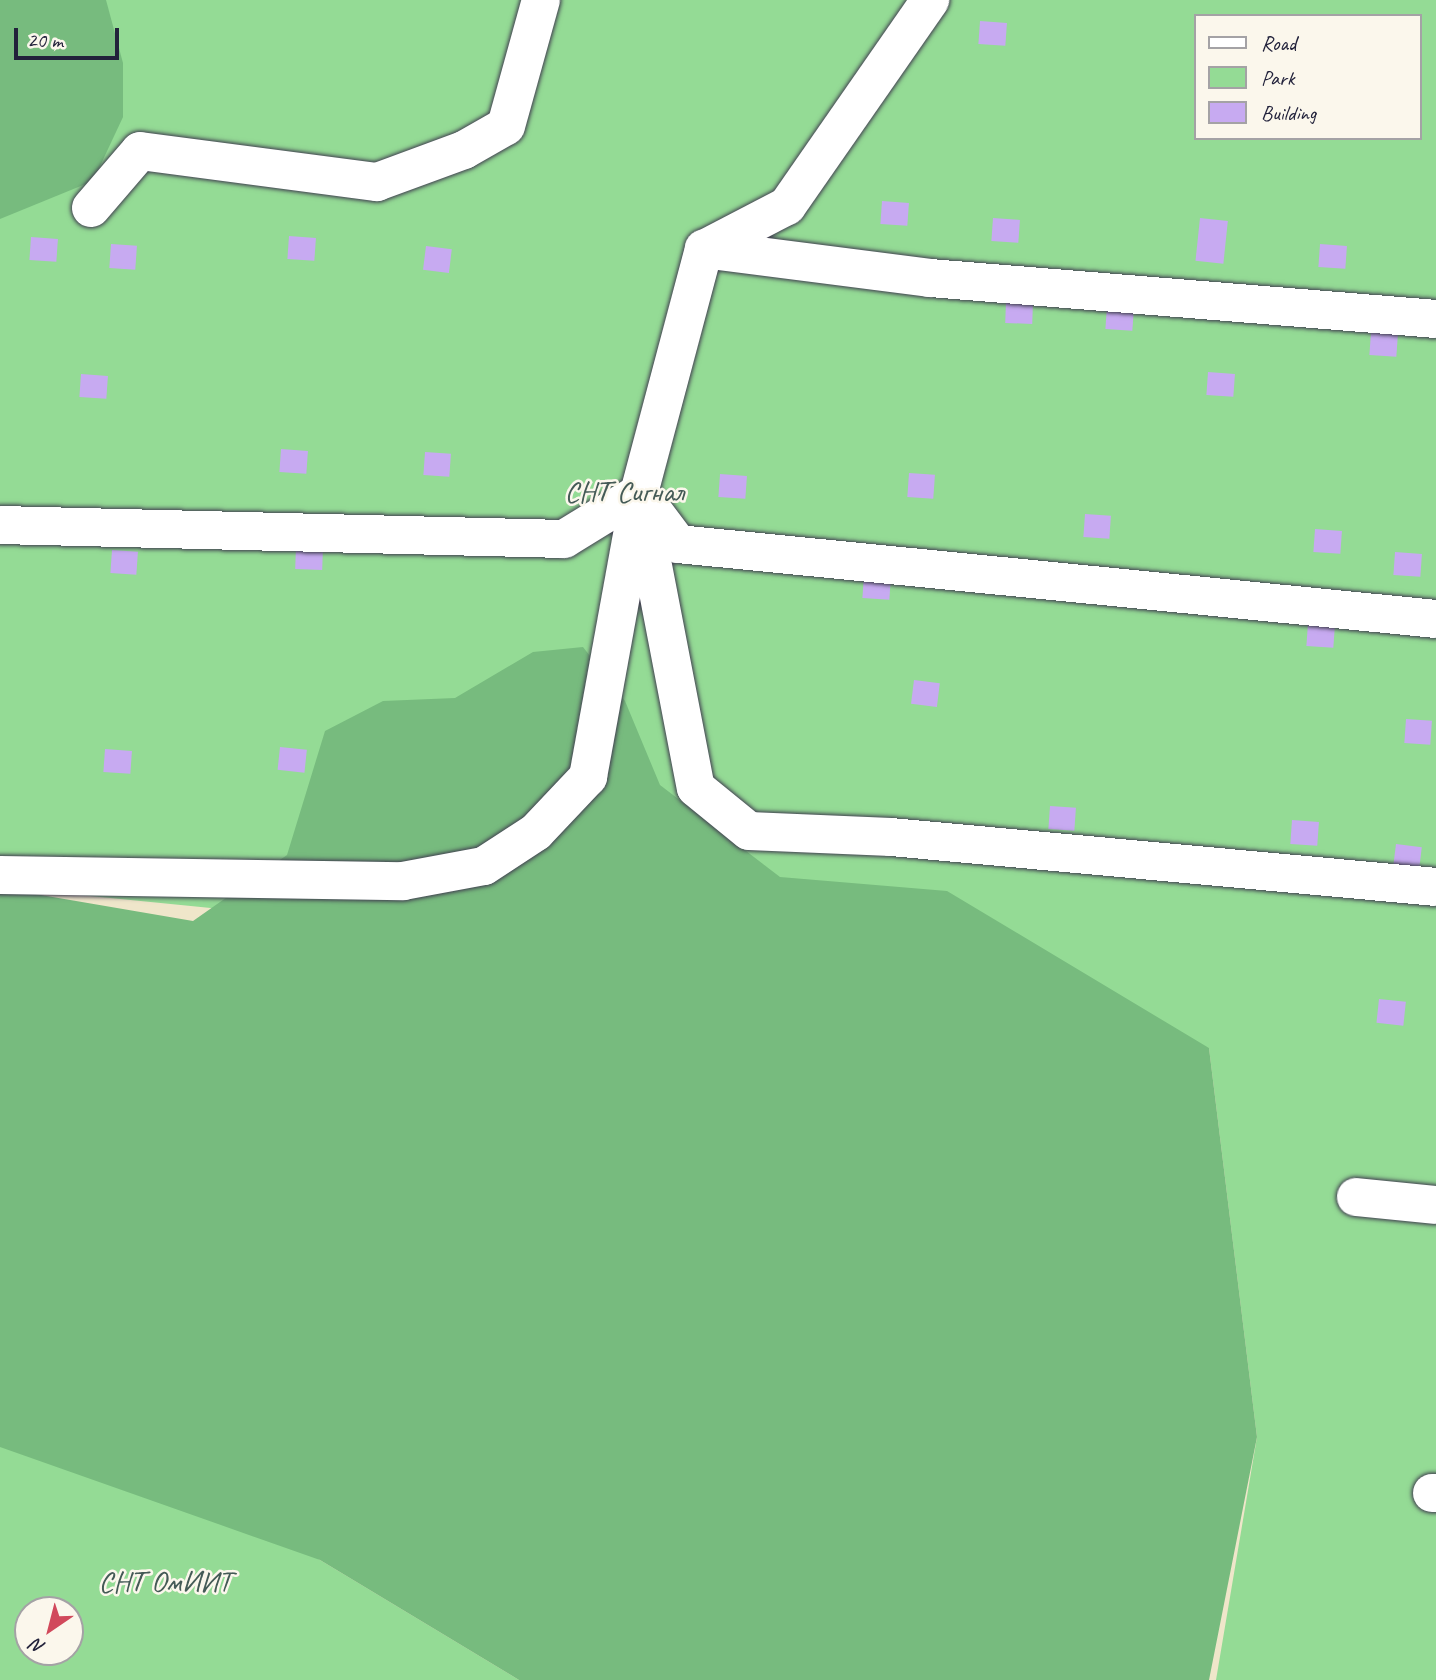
<!DOCTYPE html>
<html>
<head>
<meta charset="utf-8">
<style>
	body { margin:0 }
	#map { position:relative; width:1436px; height:1680px; overflow:hidden; background:#efe6ca; font-family:Caveat,sans-serif }
	div>[style] { position:absolute }
	.green>* { inset:0; background:#94db95 }
	.forest>* { inset:0; background:#77bb7e }
	.building>* { inset:0; background:#c7aaf1; transform-origin:0 0 }
	.roads { filter:drop-shadow(0 0 2px #413f50) drop-shadow(0 0 2px #413f50) }
	.minor>* { height:38px; margin:-19px; padding:0 19px; transform-origin:19px; border-radius:19px; background:#fff }
	span { translate:-50% -50%; white-space:nowrap; text-align:center; line-height:1.15; -webkit-text-stroke:5px #fbf7ec; paint-order:stroke }
	.park-label { font-size:30px; color:#445a56 }
	.legend { position:absolute; left:1194px; top:14px; width:228px; height:126px; box-sizing:border-box; background:#fbf7ec; border:2px solid #a4a2a5; margin:0; padding:9px 12px; list-style:none; font-size:21px; color:#22223b }
	.legend li { display:flex; align-items:center; gap:14px; height:35px }
	.legend b { width:35px; border:2px solid #a4a2a5 }
	.north { position:absolute; left:14px; top:1596px; width:70px; height:70px; box-sizing:border-box; background:#fbf7ec; border:2px solid #a4a2a5; border-radius:50%; rotate:215deg; font-size:19px; font-weight:700; line-height:28px; text-align:center; color:#22223b }
	.north::after { content:''; display:block; margin:auto; width:24px; height:32px; background:#d1495b; clip-path:polygon(50% 0,100% 100%,50% 72%,0 100%) }
	.scale { position:absolute; left:14px; top:28px; width:105px; height:32px; box-sizing:border-box; border:4px solid #22223b; border-top:0; padding-left:9px; font-size:21px; line-height:24px; white-space:nowrap; color:#22223b; -webkit-text-stroke:5px #fbf7ec; paint-order:stroke }
</style>
</head>
<body>
<div id="map">
	<div class="green">
		<i style="clip-path:polygon(evenodd,0 0,1436px 0,1436px 1680px,1216px 1680px,1257px 1437px,1209px 1048px,291px 916px,0 887px,0 0,1196px 16px,1420px 16px,1420px 138px,1196px 138px,1196px 16px)"></i>
		<i style="clip-path:polygon(evenodd,0 1367px,320px 1560px,519px 1680px,0 1680px,0 1367px,28px 1610px,70px 1610px,70px 1652px,28px 1652px,28px 1610px)"></i>
	</div>
	<div class="forest">
		<i style="clip-path:polygon(0 0,106px 0,123px 63px,123px 117px,93px 181px,0 219px)"></i>
		<i style="clip-path:polygon(583px 647px,625px 701px,660px 785px,780px 877px,947px 891px,1209px 1048px,1257px 1437px,1209px 1680px,519px 1680px,320px 1560px,0 1447px,0 888px,193px 921px,287px 855px,325px 731px,383px 701px,455px 698px,533px 652px)"></i>
	</div>
	<div class="building">
		<i style="left:980px;top:21px;width:27px;height:23px;rotate:4deg"></i>
		<i style="left:882px;top:201px;width:27px;height:23px;rotate:4deg"></i>
		<i style="left:993px;top:218px;width:27px;height:23px;rotate:4deg"></i>
		<i style="left:1200px;top:218px;width:28px;height:43px;rotate:6deg"></i>
		<i style="left:289px;top:236px;width:27px;height:23px;rotate:4deg"></i>
		<i style="left:31px;top:237px;width:27px;height:23px;rotate:4deg"></i>
		<i style="left:111px;top:244px;width:26px;height:24px;rotate:4deg"></i>
		<i style="left:1320px;top:244px;width:27px;height:23px;rotate:4deg"></i>
		<i style="left:426px;top:246px;width:26px;height:24px;rotate:7deg"></i>
		<i style="left:1006px;top:301px;width:27px;height:22px;rotate:2deg"></i>
		<i style="left:1107px;top:306px;width:27px;height:23px;rotate:4deg"></i>
		<i style="left:1371px;top:332px;width:27px;height:23px;rotate:4deg"></i>
		<i style="left:1208px;top:372px;width:27px;height:23px;rotate:4deg"></i>
		<i style="left:81px;top:374px;width:27px;height:23px;rotate:4deg"></i>
		<i style="left:281px;top:449px;width:27px;height:23px;rotate:4deg"></i>
		<i style="left:425px;top:452px;width:26px;height:23px;rotate:4deg"></i>
		<i style="left:909px;top:473px;width:26px;height:24px;rotate:4deg"></i>
		<i style="left:720px;top:474px;width:27px;height:23px;rotate:4deg"></i>
		<i style="left:1085px;top:514px;width:26px;height:23px;rotate:4deg"></i>
		<i style="left:1315px;top:529px;width:27px;height:23px;rotate:4deg"></i>
		<i style="left:296px;top:546px;width:27px;height:23px;rotate:2deg"></i>
		<i style="left:112px;top:550px;width:26px;height:23px;rotate:4deg"></i>
		<i style="left:1395px;top:552px;width:27px;height:23px;rotate:4deg"></i>
		<i style="left:864px;top:575px;width:27px;height:23px;rotate:4deg"></i>
		<i style="left:1308px;top:623px;width:27px;height:23px;rotate:4deg"></i>
		<i style="left:914px;top:680px;width:26px;height:24px;rotate:7deg"></i>
		<i style="left:1406px;top:719px;width:26px;height:24px;rotate:4deg"></i>
		<i style="left:280px;top:747px;width:27px;height:23px;rotate:6deg"></i>
		<i style="left:105px;top:749px;width:27px;height:23px;rotate:4deg"></i>
		<i style="left:1050px;top:806px;width:26px;height:23px;rotate:4deg"></i>
		<i style="left:1292px;top:820px;width:27px;height:24px;rotate:4deg"></i>
		<i style="left:1396px;top:844px;width:26px;height:24px;rotate:7deg"></i>
		<i style="left:1379px;top:999px;width:27px;height:24px;rotate:6deg"></i>
	</div>
	<div class="roads">
		<div class="minor">
			<i style="left:91px;top:208px;width:75px;rotate:-49.3deg"></i>
			<i style="left:140px;top:151px;width:239px;rotate:7.5deg"></i>
			<i style="left:377px;top:182px;width:93px;rotate:-20.2deg"></i>
			<i style="left:464px;top:150px;width:48px;rotate:-29.7deg"></i>
			<i style="left:506px;top:126px;width:131px;rotate:-74.5deg"></i>
			<i style="left:704px;top:249px;width:228px;rotate:7.3deg"></i>
			<i style="left:930px;top:278px;width:508px;rotate:4.63deg"></i>
			<i style="left:639px;top:493px;width:300px;rotate:79.1deg"></i>
			<i style="left:696px;top:788px;width:68px;rotate:39.1deg"></i>
			<i style="left:749px;top:831px;width:142px;rotate:2.4deg"></i>
			<i style="left:891px;top:837px;width:547px;rotate:5.24deg"></i>
			<i style="left:645px;top:500px;width:55px;rotate:53.1deg"></i>
			<i style="left:678px;top:544px;width:762px;rotate:5.65deg"></i>
			<i style="left:0;top:525px;width:564px;rotate:1.42deg"></i>
			<i style="left:564px;top:539px;width:88px;rotate:-31.5deg"></i>
			<i style="left:639px;top:493px;width:253px;rotate:-75.1deg"></i>
			<i style="left:704px;top:249px;width:93px;rotate:-27.4deg"></i>
			<i style="left:787px;top:206px;width:251px;rotate:-55.2deg"></i>
			<i style="left:0;top:875px;width:403px;rotate:0.9deg"></i>
			<i style="left:403px;top:881px;width:82px;rotate:-10.5deg"></i>
			<i style="left:484px;top:866px;width:62px;rotate:-33.2deg"></i>
			<i style="left:536px;top:832px;width:76px;rotate:-46.6deg"></i>
			<i style="left:588px;top:777px;width:262px;rotate:-79.7deg"></i>
			<i style="left:1356px;top:1197px;width:80px;rotate:5.7deg"></i>
			<i style="left:1432px;top:1493px;width:4px"></i>
		</div>
	</div>
	<div class="park-label">
		<span style="left:624px;top:491px">СНТ Сигнал</span>
		<span style="left:165px;top:1581px">СНТ ОмИИТ</span>
	</div>
	<ul class="legend">
	<li><b style="height:9px;background:#fff"></b>Road</li>
	<li><b style="height:19px;background:#94db95"></b>Park</li>
	<li><b style="height:19px;background:#c7aaf1"></b>Building</li>
	</ul>
	<div class="north">N</div>
	<div class="scale">20 m</div>
</div>
</body>
</html>
